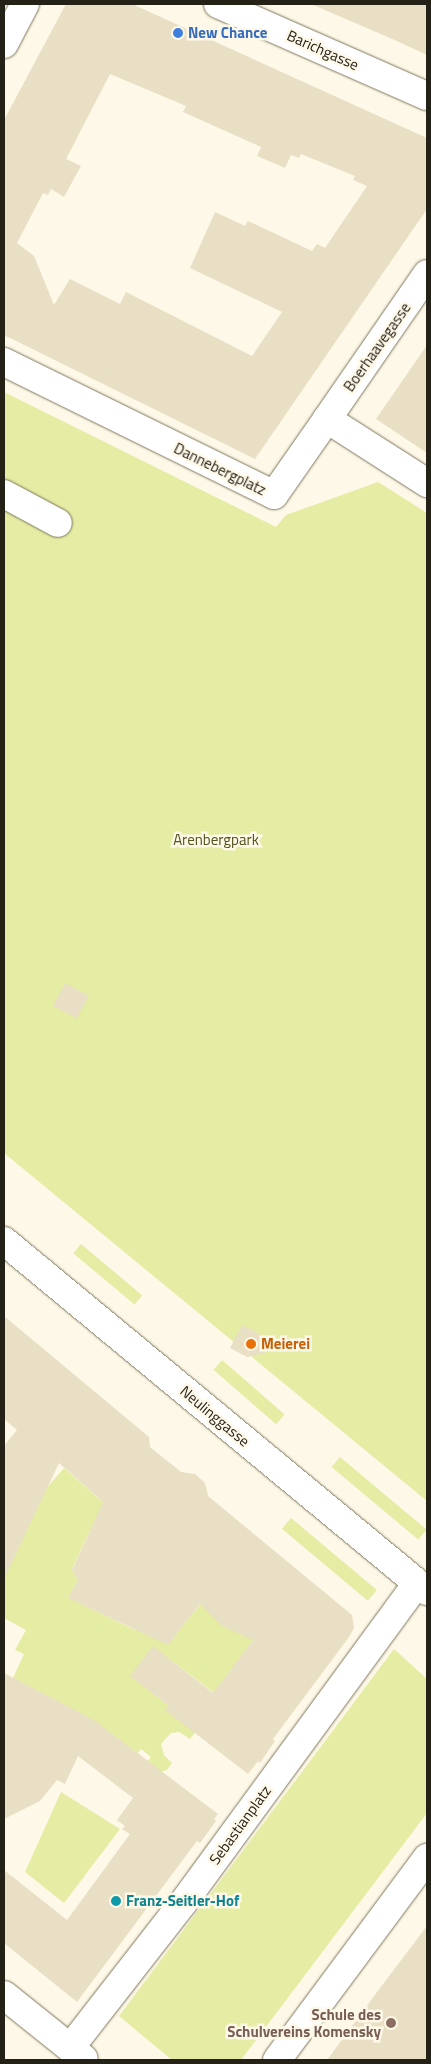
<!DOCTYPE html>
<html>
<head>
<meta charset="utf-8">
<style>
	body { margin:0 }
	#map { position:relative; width:431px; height:2064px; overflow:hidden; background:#fef8e8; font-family:"Titillium Web",sans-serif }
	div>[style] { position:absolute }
	.green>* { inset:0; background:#e5eca4; transform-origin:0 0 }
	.building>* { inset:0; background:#e8dfc4; transform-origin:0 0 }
	.roads { filter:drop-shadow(0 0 1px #7e765d) drop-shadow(0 0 1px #7e765d) }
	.minor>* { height:28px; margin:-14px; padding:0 14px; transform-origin:14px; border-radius:14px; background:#fff }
	.dots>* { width:14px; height:14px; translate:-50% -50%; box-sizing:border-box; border:2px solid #fef8e8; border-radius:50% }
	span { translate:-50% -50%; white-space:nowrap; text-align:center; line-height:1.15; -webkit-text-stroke:5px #fef8e8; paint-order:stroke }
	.shop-label { font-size:15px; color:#366cbe; font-weight:700 }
	.left { translate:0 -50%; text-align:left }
	.street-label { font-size:15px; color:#242117 }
	.park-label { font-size:15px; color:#50541d }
	.food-label { font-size:15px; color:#c56008; font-weight:700 }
	.culture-label { font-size:15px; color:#0d838f; font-weight:700 }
	.education-label { font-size:15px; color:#785e54; font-weight:700 }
	.right { translate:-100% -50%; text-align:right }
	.frame { position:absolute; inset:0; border:5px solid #242117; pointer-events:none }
</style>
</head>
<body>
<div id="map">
	<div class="green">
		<i style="clip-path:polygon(4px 392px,276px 527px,286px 515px,378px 482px,427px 513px,427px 1501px,4px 1153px)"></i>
		<i style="left:81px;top:1244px;width:80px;height:12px;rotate:40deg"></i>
		<i style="left:222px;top:1360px;width:83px;height:13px;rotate:41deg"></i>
		<i style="left:340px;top:1457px;width:113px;height:13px;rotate:40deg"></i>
		<i style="clip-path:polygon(64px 1468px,106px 1505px,93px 1530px,90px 1530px,72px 1569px,78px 1580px,69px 1598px,135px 1630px,147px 1605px,180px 1629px,208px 1595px,256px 1636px,214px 1693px,175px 1663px,131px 1676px,169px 1706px,166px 1710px,196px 1731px,190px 1739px,179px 1732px,171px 1733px,161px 1744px,164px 1755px,172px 1763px,167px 1770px,160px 1772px,147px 1762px,151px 1757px,141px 1749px,138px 1753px,13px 1678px,24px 1654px,15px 1650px,26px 1630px,4px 1618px,4px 1556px,37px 1499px)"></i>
		<i style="left:291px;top:1518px;width:112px;height:14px;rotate:40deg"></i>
		<i style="clip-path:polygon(394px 1649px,427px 1679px,427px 1813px,241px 2060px,172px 2060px,119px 2016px)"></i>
		<i style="clip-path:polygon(61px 1792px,120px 1829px,64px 1903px,25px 1872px)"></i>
	</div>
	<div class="building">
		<i style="clip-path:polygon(evenodd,66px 4px,132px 4px,427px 138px,427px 209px,255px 459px,4px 335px,4px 120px,66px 4px,110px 74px,186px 106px,183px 112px,261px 147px,257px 156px,285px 168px,291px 155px,299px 158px,301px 154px,355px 176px,353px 180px,367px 186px,325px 248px,317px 244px,312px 251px,248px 221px,245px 226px,215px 212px,190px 268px,282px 312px,252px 356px,126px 292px,120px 304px,70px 279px,54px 305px,34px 256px,17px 243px,43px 193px,48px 195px,51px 189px,64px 197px,81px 166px,66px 159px,110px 74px)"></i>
		<i style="clip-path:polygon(311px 4px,427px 4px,427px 55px,390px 38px)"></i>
		<i style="clip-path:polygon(427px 345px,427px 453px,376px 419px)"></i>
		<i style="left:65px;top:983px;width:27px;height:26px;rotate:28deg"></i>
		<i style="clip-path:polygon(4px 1316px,149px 1437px,150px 1447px,181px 1472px,195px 1474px,205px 1483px,208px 1496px,352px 1615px,354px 1628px,349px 1637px,273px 1739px,275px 1741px,260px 1763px,258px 1761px,248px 1774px,165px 1710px,169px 1706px,130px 1676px,153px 1646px,213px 1693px,253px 1640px,222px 1626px,200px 1604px,168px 1645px,68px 1598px,78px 1580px,72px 1570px,103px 1502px,59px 1463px,4px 1579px,4px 1446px,17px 1430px,4px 1419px)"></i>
		<i style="clip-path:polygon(242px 1325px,260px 1334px,265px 1353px,247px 1357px,230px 1348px)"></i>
		<i style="clip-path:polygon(4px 1673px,94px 1720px,218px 1814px,214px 1819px,216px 1821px,200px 1843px,197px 1841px,179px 1865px,77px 2002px,4px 1943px,4px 1870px,67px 1920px,130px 1834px,122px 1829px,125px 1826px,117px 1820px,133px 1798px,78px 1756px,65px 1784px,57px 1780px,40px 1801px,4px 1819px)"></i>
		<i style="clip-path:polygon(427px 1926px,427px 2060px,327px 2060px,380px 1988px)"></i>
	</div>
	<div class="roads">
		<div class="minor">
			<i style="left:218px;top:4px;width:228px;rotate:23.8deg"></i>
			<i style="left:4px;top:44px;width:45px;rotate:-62.3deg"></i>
			<i style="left:4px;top:362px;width:301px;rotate:26.2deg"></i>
			<i style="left:274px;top:495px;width:93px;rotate:-55.1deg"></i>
			<i style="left:327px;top:419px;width:119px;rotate:32.6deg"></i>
			<i style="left:327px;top:419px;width:176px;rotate:-55.4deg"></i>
			<i style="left:4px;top:494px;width:61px;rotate:28.2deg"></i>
			<i style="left:4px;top:1241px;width:549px;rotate:39.61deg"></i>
			<i style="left:4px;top:1995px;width:102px;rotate:38.7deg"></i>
			<i style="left:70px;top:2048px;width:184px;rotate:-52.1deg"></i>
			<i style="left:183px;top:1903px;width:396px;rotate:-53.8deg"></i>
			<i style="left:277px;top:2060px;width:252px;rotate:-53.4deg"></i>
		</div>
	</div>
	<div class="dots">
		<i style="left:178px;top:33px;background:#3f7fe0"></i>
		<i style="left:251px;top:1344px;background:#e8710a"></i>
		<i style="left:116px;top:1901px;background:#0f9aa8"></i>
		<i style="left:391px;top:2023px;background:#8d6e63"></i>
	</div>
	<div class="shop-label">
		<span class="left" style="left:188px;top:33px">New Chance</span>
	</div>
	<div class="street-label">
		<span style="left:323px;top:50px;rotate:24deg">Barichgasse</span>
		<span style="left:377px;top:347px;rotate:-55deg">Boerhaavegasse</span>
		<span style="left:220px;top:469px;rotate:26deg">Dannebergplatz</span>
		<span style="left:215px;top:1416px;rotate:40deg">Neulinggasse</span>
		<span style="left:240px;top:1825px;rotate:-54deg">Sebastianplatz</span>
	</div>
	<div class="park-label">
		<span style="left:216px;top:840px">Arenbergpark</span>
	</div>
	<div class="food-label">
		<span class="left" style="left:261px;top:1344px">Meierei</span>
	</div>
	<div class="culture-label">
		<span class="left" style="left:126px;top:1901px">Franz-Seitler-Hof</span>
	</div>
	<div class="education-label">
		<span class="right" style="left:381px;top:2023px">Schule des<br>Schulvereins Komensky</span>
	</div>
	<div class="frame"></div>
</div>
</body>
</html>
